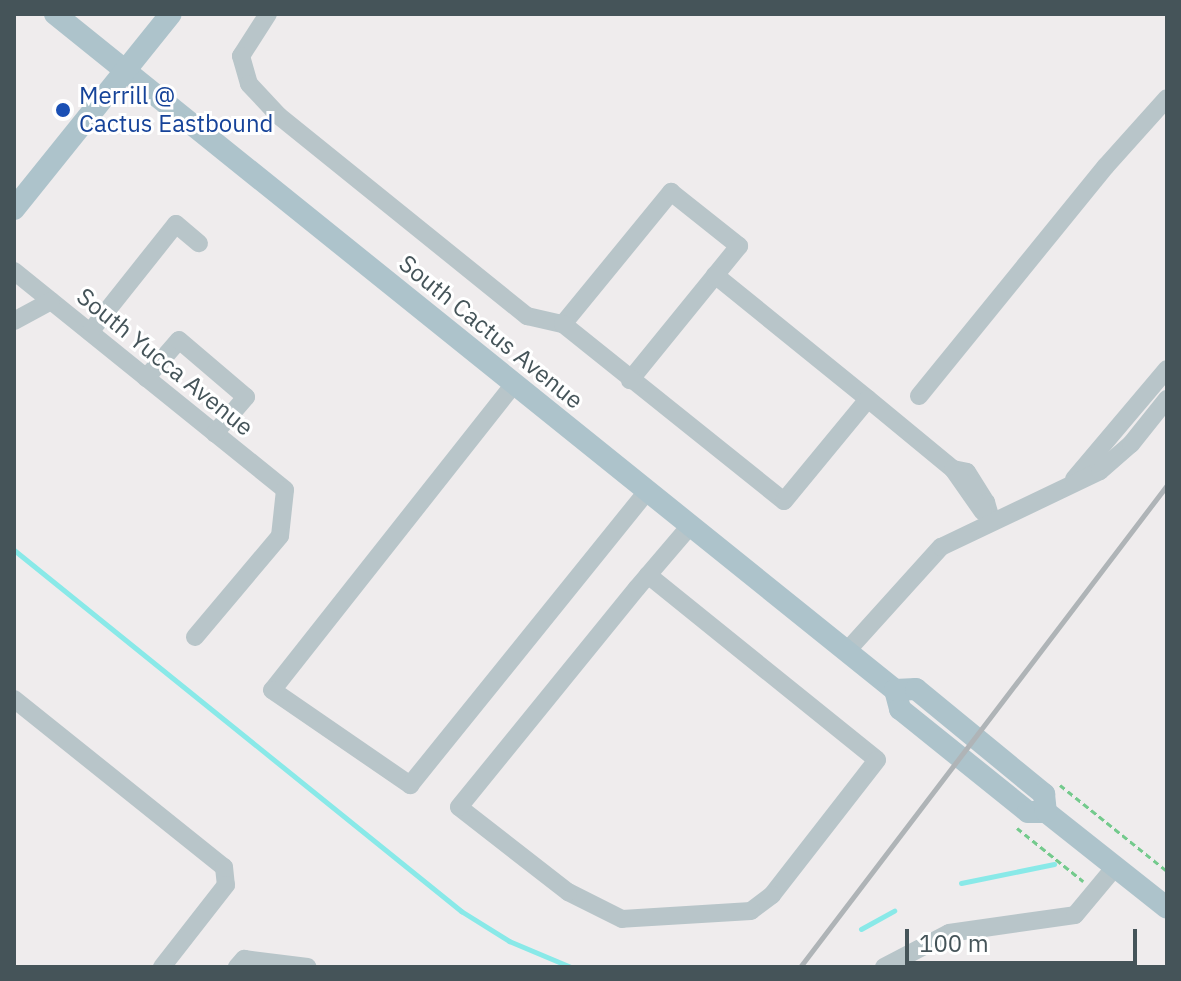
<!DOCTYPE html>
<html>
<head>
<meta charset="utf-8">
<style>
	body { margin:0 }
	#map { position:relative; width:1181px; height:981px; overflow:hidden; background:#efeced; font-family:"IBM Plex Sans",sans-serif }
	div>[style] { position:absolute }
	.stream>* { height:5px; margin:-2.5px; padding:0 2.5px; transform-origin:2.5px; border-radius:2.5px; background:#89e9e8 }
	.path>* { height:3px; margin-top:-1.5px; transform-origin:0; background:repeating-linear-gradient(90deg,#74ca8d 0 6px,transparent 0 10px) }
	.minor>* { height:18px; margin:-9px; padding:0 9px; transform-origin:9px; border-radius:9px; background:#b8c5c9 }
	.major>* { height:22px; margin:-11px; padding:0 11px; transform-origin:11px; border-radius:11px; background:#adc3cb }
	.rail>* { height:5px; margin:-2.5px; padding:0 2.5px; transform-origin:2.5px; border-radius:2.5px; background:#afb4b7 }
	.dots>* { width:22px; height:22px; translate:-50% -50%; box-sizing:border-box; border:4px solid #fff; border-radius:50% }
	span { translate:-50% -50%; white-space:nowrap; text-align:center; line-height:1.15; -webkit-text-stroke:6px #fff; paint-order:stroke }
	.transit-label { font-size:24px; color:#164399 }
	.left { translate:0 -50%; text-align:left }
	.street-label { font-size:24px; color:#455459 }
	.frame { position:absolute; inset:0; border:16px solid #455459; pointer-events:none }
	.scale { position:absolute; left:905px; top:929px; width:232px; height:36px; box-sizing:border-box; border:4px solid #455459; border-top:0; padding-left:10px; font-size:24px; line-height:28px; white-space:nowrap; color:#455459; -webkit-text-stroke:6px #fff; paint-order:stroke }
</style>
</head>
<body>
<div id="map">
	<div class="stream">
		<i style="left:14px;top:550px;width:575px;rotate:38.92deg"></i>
		<i style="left:461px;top:911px;width:57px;rotate:32deg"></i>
		<i style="left:509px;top:941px;width:67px;rotate:22.8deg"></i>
		<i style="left:961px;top:883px;width:95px;rotate:-11.5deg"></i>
		<i style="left:861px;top:929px;width:38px;rotate:-29deg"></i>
	</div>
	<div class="path">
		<i style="left:1060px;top:785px;width:137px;rotate:38.8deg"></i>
		<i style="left:1017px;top:828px;width:85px;rotate:38.8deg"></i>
	</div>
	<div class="minor">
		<i style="left:268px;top:14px;width:50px;rotate:122.7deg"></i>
		<i style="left:241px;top:56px;width:29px;rotate:74deg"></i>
		<i style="left:249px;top:84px;width:44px;rotate:46.8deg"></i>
		<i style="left:279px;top:116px;width:319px;rotate:38.9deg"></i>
		<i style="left:527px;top:316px;width:37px;rotate:13deg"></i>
		<i style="left:563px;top:324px;width:171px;rotate:-50.7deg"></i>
		<i style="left:671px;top:192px;width:87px;rotate:38.5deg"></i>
		<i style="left:739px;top:246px;width:173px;rotate:129.1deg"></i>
		<i style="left:14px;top:271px;width:348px;rotate:38.9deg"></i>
		<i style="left:285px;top:490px;width:46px;rotate:96.2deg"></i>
		<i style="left:280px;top:536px;width:132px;rotate:130.1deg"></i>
		<i style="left:715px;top:275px;width:197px;rotate:39deg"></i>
		<i style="left:14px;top:321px;width:42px;rotate:-28.4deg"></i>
		<i style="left:563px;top:324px;width:283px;rotate:38.7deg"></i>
		<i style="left:784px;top:501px;width:132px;rotate:-50.5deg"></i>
		<i style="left:868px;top:399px;width:110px;rotate:39.5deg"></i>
		<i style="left:953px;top:469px;width:14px;rotate:12deg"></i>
		<i style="left:967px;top:472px;width:36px;rotate:58deg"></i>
		<i style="left:986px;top:502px;width:18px;rotate:74deg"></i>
		<i style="left:90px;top:332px;width:138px;rotate:-51.5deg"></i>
		<i style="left:176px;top:224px;width:30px;rotate:40deg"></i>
		<i style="left:146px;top:378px;width:50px;rotate:-49deg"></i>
		<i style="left:179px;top:340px;width:88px;rotate:40.4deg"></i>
		<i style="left:246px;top:397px;width:48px;rotate:130.7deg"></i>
		<i style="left:514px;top:384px;width:390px;rotate:128.3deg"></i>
		<i style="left:272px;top:690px;width:168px;rotate:34.5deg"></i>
		<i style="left:410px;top:785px;width:378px;rotate:-51.1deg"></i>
		<i style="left:919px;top:396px;width:296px;rotate:-50.9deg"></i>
		<i style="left:1106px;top:166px;width:91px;rotate:-48.1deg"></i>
		<i style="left:953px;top:469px;width:52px;rotate:55.1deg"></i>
		<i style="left:1074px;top:479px;width:144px;rotate:-49.8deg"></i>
		<i style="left:648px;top:575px;width:294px;rotate:38.9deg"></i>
		<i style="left:877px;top:760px;width:171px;rotate:127.9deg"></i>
		<i style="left:772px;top:895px;width:26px;rotate:143deg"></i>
		<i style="left:751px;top:911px;width:129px;rotate:176.5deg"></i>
		<i style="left:622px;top:919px;width:60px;rotate:-153.4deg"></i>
		<i style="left:568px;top:892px;width:138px;rotate:-142.1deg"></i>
		<i style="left:459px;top:807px;width:282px;rotate:-50.9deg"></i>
		<i style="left:637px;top:588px;width:82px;rotate:-49.5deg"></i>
		<i style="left:846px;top:652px;width:142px;rotate:-47.9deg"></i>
		<i style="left:941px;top:547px;width:176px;rotate:-25.5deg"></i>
		<i style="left:1100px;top:471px;width:41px;rotate:-41.1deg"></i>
		<i style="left:1131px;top:444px;width:58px;rotate:-51.3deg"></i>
		<i style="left:14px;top:699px;width:269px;rotate:38.7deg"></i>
		<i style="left:224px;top:867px;width:18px;rotate:84deg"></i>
		<i style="left:226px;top:885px;width:104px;rotate:128deg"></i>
		<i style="left:237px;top:967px;width:11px;rotate:-49deg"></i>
		<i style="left:244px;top:959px;width:64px;rotate:7.1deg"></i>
		<i style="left:884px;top:967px;width:73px;rotate:-27.6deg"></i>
		<i style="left:949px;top:933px;width:127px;rotate:-8.1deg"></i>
		<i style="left:1075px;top:915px;width:62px;rotate:-50.2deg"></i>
	</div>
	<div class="major">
		<i style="left:55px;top:14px;width:1078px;rotate:38.83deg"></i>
		<i style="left:895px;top:690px;width:20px;rotate:75deg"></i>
		<i style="left:900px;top:709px;width:164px;rotate:38.8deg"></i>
		<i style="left:1028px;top:812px;width:18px"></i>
		<i style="left:1046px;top:812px;width:154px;rotate:38.4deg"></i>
		<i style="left:14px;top:209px;width:250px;rotate:-51.2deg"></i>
		<i style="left:895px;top:690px;width:21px;rotate:-3deg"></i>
		<i style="left:916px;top:689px;width:166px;rotate:39.4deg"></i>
		<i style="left:1044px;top:794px;width:18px;rotate:84deg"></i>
	</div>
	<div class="rail">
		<i style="left:800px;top:967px;width:606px;rotate:-52.71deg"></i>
	</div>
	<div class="dots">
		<i style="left:63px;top:110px;background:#1a4fb4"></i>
	</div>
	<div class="transit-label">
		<span class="left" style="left:79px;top:110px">Merrill @<br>Cactus Eastbound</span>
	</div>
	<div class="street-label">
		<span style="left:491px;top:332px;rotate:39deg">South Cactus Avenue</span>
		<span style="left:165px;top:362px;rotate:39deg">South Yucca Avenue</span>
	</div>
	<div class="frame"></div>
	<div class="scale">100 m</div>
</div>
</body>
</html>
